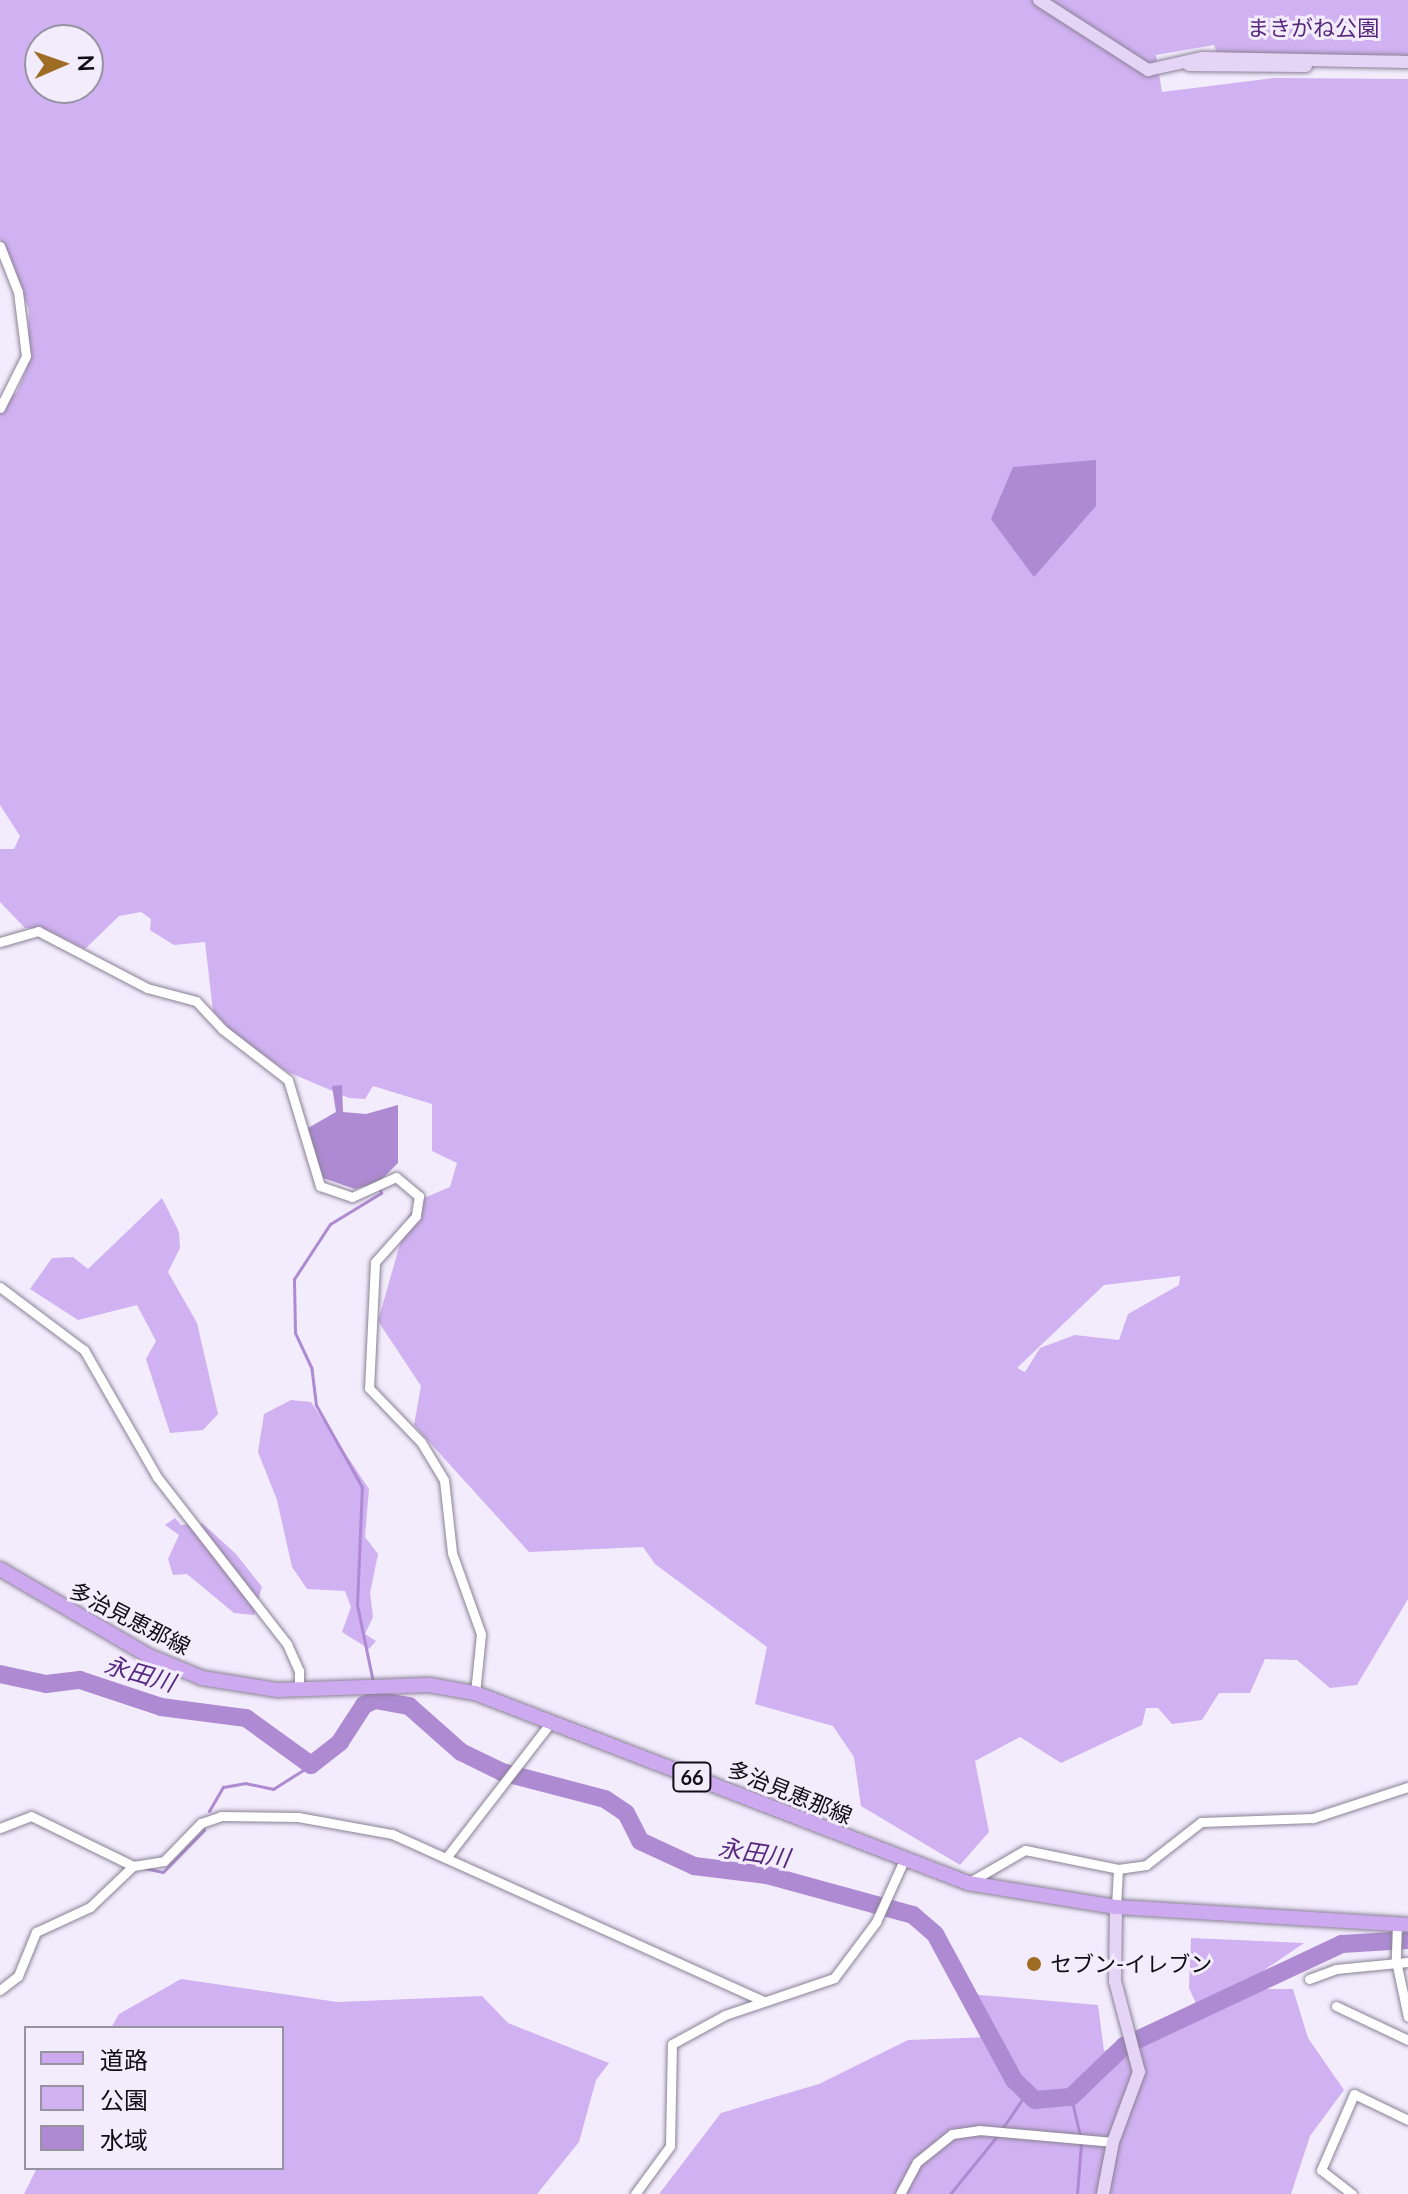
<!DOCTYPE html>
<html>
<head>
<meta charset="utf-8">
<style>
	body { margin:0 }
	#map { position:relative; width:1408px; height:2194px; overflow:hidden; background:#f3ecfd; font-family:Lato,"Noto Sans JP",sans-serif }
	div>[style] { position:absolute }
	.green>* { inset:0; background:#d0b1f1 }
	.water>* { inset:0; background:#ad8ad2 }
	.stream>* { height:3px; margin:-1.5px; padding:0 1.5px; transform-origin:1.5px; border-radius:1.5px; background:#ad8ad2 }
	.river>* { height:18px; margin:-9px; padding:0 9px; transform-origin:9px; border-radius:9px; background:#ad8ad2 }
	.roads { filter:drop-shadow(0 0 2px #8a8295) drop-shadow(0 0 2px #8a8295) }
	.street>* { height:9px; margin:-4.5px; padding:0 4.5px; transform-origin:4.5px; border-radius:4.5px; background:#fff }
	.secondary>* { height:12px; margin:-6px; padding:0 6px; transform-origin:6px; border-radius:6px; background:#e6d4f7 }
	.primary>* { height:14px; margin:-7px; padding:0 7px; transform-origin:7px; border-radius:7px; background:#cdaaef }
	.dots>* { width:22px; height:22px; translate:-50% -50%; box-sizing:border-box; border:4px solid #f3ecfd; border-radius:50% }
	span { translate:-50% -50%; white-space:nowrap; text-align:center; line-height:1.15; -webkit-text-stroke:6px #f3ecfd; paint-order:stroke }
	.shield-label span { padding:2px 6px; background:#f3ecfd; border:2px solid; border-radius:6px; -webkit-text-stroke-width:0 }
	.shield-label { font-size:20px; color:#100d14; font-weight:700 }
	.park-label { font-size:22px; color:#56287c }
	.street-label { font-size:22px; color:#100d14 }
	.poi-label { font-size:22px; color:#100d14 }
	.left { translate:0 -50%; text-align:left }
	.water-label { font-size:24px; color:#56287d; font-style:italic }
	.legend { position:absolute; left:24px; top:2026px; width:260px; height:144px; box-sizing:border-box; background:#f3ecfd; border:2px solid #9893a0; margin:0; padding:10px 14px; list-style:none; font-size:24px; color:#100d14 }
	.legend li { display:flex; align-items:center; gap:16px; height:40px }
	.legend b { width:40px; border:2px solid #9893a0 }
	.north { position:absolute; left:24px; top:24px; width:80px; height:80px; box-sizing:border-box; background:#f3ecfd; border:2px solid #9893a0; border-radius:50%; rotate:88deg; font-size:22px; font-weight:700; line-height:32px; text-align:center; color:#100d14 }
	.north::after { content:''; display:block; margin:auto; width:28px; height:36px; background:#9f6c23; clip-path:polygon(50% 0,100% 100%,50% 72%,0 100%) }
</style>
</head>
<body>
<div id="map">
	<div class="green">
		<i style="clip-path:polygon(evenodd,0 0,1408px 0,1408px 67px,1401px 55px,1218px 56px,1214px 45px,1156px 55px,1162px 92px,1274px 78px,1408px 79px,1408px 1599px,1357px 1685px,1330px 1688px,1297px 1660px,1265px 1659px,1250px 1693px,1219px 1693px,1202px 1720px,1172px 1724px,1158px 1708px,1146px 1708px,1142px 1725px,1061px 1763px,1020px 1737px,975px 1761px,989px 1832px,960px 1865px,861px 1806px,854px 1757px,833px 1726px,755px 1704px,767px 1647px,655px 1564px,643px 1547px,529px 1552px,414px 1425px,421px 1386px,378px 1321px,408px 1216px,424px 1198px,450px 1187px,457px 1163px,432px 1151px,432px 1104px,373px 1086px,365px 1099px,349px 1098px,288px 1072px,237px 1037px,213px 1011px,205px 942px,174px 945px,150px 930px,151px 919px,141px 912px,119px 916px,85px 949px,45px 929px,25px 928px,0 902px,0 849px,14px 849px,20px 836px,0 805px,0 407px,17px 392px,27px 368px,29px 309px,0 239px,0 0,40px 40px,88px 40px,88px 88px,40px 88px,40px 40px,0 0,1180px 1276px,1179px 1285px,1128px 1314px,1119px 1340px,1075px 1335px,1040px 1348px,1025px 1372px,1017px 1368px,1104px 1285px,1180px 1276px)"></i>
		<i style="clip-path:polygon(162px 1198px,179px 1232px,180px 1248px,168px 1272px,197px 1323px,218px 1414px,203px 1430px,170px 1433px,146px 1359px,156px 1341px,137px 1305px,78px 1320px,30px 1289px,52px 1258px,73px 1257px,88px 1269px)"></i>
		<i style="clip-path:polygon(291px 1400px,311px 1402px,369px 1489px,365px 1537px,378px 1554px,370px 1593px,373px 1617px,365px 1634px,376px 1641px,369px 1649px,342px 1632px,351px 1607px,345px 1591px,307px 1589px,292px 1567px,277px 1500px,258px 1452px,264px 1414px)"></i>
		<i style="clip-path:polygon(175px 1518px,181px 1525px,203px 1524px,236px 1554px,262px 1587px,254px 1615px,234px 1613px,187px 1574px,173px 1575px,168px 1559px,179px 1535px,165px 1525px)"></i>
		<i style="clip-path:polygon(1191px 1938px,1304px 1943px,1219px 2001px,1248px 1989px,1293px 1989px,1308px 2038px,1344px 2090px,1310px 2136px,1291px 2194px,659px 2194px,721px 2113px,819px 2084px,908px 2040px,990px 2037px,968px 1994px,1098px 2005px,1104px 2051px,1199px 2010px,1189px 1988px)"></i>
		<i style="clip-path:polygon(181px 1979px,337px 2002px,482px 1996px,508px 2023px,609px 2063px,596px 2080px,579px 2142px,537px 2194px,24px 2194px,37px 2168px,282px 2168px,282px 2028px,111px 2028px,119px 2014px)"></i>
	</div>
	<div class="water">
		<i style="clip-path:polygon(1096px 460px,1096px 506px,1034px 577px,991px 519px,1013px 467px)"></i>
		<i style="clip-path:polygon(342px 1085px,343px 1112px,366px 1114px,398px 1105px,398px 1163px,379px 1182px,355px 1189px,323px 1178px,308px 1128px,336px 1112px,332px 1086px)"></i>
	</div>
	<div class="stream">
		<i style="left:373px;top:1682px;width:79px;rotate:-101.7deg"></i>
		<i style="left:357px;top:1605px;width:118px;rotate:-87.6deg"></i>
		<i style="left:362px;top:1487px;width:94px;rotate:-119.3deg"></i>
		<i style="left:316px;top:1405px;width:38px;rotate:-97deg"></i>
		<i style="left:311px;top:1367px;width:38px;rotate:-115deg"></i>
		<i style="left:295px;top:1332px;width:53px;rotate:-91.1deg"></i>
		<i style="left:294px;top:1279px;width:66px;rotate:-56.8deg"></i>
		<i style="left:330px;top:1224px;width:60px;rotate:-31.3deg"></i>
		<i style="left:381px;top:1193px;width:7px;rotate:-106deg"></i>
		<i style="left:209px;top:1811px;width:28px;rotate:-60deg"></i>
		<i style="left:223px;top:1787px;width:22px;rotate:-10deg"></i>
		<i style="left:245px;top:1783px;width:29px;rotate:12deg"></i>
		<i style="left:273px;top:1789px;width:45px;rotate:-32.3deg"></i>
		<i style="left:145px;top:1868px;width:18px;rotate:13deg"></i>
		<i style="left:163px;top:1872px;width:59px;rotate:-45.7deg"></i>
		<i style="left:1071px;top:2097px;width:39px;rotate:77deg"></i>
		<i style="left:1002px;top:2129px;width:40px;rotate:-56deg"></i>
		<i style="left:950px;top:2194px;width:76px;rotate:-50.9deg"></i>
		<i style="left:1077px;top:2194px;width:51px;rotate:-85.5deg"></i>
	</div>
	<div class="river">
		<i style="left:0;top:1674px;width:47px;rotate:12.3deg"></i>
		<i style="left:46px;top:1684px;width:34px;rotate:-7deg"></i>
		<i style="left:80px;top:1680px;width:85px;rotate:18.4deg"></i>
		<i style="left:161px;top:1707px;width:86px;rotate:7.4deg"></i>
		<i style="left:246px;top:1718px;width:80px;rotate:35.9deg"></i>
		<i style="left:311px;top:1765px;width:37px;rotate:-38deg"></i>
		<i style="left:340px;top:1742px;width:44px;rotate:-57deg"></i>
		<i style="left:364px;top:1705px;width:12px;rotate:-24deg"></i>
		<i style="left:375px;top:1700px;width:35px;rotate:10deg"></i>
		<i style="left:409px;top:1706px;width:69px;rotate:41.5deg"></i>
		<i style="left:461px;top:1752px;width:46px;rotate:26deg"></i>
		<i style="left:502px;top:1772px;width:106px;rotate:14.7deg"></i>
		<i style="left:605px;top:1799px;width:25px;rotate:34deg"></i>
		<i style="left:626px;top:1813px;width:31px;rotate:63deg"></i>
		<i style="left:640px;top:1841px;width:60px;rotate:24.8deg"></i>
		<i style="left:694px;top:1866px;width:74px;rotate:7deg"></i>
		<i style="left:767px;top:1875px;width:151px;rotate:15.3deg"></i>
		<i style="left:913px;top:1915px;width:29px;rotate:41deg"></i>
		<i style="left:935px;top:1934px;width:166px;rotate:61.6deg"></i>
		<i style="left:1014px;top:2080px;width:29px;rotate:44deg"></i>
		<i style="left:1035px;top:2100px;width:36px;rotate:-5deg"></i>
		<i style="left:1071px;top:2097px;width:74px;rotate:-43.9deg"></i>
		<i style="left:1124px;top:2046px;width:241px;rotate:-25.1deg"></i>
		<i style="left:1342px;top:1944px;width:66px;rotate:-3.5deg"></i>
	</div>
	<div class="roads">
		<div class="street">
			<i style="left:0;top:246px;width:49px;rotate:68.6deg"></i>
			<i style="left:18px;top:292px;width:64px;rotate:82.9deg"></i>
			<i style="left:26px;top:356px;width:58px;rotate:116.6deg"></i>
			<i style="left:0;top:942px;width:40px;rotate:-16deg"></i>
			<i style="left:38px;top:931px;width:123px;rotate:27.6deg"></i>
			<i style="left:147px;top:988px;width:51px;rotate:14.9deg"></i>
			<i style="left:196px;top:1001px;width:38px;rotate:47deg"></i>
			<i style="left:222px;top:1029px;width:83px;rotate:37.7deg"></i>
			<i style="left:288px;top:1080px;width:111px;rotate:73.2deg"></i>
			<i style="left:320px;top:1186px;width:34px;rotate:19deg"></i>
			<i style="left:352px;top:1197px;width:48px;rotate:-24.4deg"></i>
			<i style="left:396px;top:1177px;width:30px;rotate:40deg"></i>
			<i style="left:419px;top:1196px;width:20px;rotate:99deg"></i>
			<i style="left:416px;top:1216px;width:62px;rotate:131.7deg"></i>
			<i style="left:375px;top:1262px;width:126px;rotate:92.7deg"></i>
			<i style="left:369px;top:1388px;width:75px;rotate:46.1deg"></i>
			<i style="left:421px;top:1442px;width:44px;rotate:58.8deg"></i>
			<i style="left:444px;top:1480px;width:73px;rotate:83.7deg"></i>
			<i style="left:452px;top:1553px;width:86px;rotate:70.3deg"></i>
			<i style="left:481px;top:1634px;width:59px;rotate:95.8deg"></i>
			<i style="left:0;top:1287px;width:105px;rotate:36.9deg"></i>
			<i style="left:84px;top:1350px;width:146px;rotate:60.1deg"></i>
			<i style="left:157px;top:1477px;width:212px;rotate:52.1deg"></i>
			<i style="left:287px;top:1644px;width:30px;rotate:66deg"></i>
			<i style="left:299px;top:1671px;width:19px;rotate:90deg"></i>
			<i style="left:0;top:1828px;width:33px;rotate:-21deg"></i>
			<i style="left:31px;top:1816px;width:114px;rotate:26.1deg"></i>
			<i style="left:133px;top:1866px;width:31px;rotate:-9deg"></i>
			<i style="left:164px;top:1861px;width:53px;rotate:-45.8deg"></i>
			<i style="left:201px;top:1823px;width:21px;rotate:-19deg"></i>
			<i style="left:221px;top:1816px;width:77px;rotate:0.7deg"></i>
			<i style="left:298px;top:1817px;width:96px;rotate:10.3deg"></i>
			<i style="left:392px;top:1834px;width:408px;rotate:24.2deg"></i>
			<i style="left:446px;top:1858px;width:173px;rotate:-52.3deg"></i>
			<i style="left:968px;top:1883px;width:66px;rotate:-30.1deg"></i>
			<i style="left:1025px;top:1850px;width:95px;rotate:11.5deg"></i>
			<i style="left:1116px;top:1907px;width:38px;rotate:-87deg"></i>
			<i style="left:1118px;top:1869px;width:28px;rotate:-8deg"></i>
			<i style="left:1146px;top:1865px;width:70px;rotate:-38deg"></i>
			<i style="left:1201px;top:1822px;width:112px;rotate:-2deg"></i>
			<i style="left:1313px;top:1818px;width:100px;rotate:-18.1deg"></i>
			<i style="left:1397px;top:1924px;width:37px;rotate:92deg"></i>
			<i style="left:1396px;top:1961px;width:57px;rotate:77.9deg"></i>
			<i style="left:1309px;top:1979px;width:29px;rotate:-20deg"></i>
			<i style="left:1336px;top:1969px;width:72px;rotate:-5.6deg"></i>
			<i style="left:0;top:1990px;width:23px;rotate:-38deg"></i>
			<i style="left:18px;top:1976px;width:48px;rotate:-67.8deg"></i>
			<i style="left:36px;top:1932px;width:60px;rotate:-24.8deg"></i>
			<i style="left:90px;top:1907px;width:59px;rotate:-43.6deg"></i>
			<i style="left:1336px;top:2006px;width:80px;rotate:25.3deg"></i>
			<i style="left:635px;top:2194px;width:59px;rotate:-53.9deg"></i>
			<i style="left:670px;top:2146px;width:102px;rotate:-88.9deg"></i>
			<i style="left:672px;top:2044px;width:60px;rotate:-28.7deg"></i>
			<i style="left:725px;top:2015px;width:115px;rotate:-18.7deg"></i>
			<i style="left:834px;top:1978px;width:70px;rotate:-53.1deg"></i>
			<i style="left:876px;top:1922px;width:68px;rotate:-65.7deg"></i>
			<i style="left:900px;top:2194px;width:36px;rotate:-62deg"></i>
			<i style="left:917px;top:2162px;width:45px;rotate:-38.7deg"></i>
			<i style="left:952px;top:2134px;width:27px;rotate:-8deg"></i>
			<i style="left:979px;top:2130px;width:135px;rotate:5.1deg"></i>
			<i style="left:1352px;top:2194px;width:39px;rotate:-142deg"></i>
			<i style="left:1321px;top:2170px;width:83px;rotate:-66.5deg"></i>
			<i style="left:1354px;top:2094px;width:60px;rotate:25.7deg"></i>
		</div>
		<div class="secondary">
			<i style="left:1039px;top:0;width:130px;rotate:32.7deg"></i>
			<i style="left:1148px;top:70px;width:55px;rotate:-12.5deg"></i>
			<i style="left:1202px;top:58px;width:206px;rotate:1.1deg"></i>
			<i style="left:1189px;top:65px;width:117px;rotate:0.5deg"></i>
			<i style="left:1103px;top:2194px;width:53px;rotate:-79.1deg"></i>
			<i style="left:1113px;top:2142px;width:75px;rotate:-69.6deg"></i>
			<i style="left:1139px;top:2072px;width:94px;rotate:-104.8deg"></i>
			<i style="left:1115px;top:1981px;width:74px;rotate:-89.2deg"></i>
		</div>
		<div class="primary">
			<i style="left:0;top:1569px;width:173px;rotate:30.3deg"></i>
			<i style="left:149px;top:1656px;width:57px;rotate:22.5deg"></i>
			<i style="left:202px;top:1678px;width:77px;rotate:9deg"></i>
			<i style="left:278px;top:1690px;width:151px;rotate:-1.9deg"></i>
			<i style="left:429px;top:1685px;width:47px;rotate:9.9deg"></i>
			<i style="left:475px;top:1693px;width:528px;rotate:21.08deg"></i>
			<i style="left:968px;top:1883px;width:150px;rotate:9.2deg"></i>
			<i style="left:1116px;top:1907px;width:293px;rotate:3.5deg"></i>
		</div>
	</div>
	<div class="dots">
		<i style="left:1034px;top:1964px;background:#9f6c23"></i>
	</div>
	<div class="shield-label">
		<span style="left:692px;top:1777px">66</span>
	</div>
	<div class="park-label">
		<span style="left:1313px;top:28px">まきがね公園</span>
	</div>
	<div class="street-label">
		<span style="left:130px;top:1618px;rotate:27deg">多治見恵那線</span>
		<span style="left:790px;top:1792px;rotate:22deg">多治見恵那線</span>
	</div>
	<div class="poi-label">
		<span class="left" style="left:1050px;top:1964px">セブン-イレブン</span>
	</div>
	<div class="water-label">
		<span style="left:140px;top:1673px;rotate:16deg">永田川</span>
		<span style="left:754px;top:1852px;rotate:9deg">永田川</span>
	</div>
	<ul class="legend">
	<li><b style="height:10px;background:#cdaaef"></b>道路</li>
	<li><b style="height:22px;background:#d0b1f1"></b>公園</li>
	<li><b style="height:22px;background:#ad8ad2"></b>水域</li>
	</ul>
	<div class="north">N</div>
</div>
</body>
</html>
